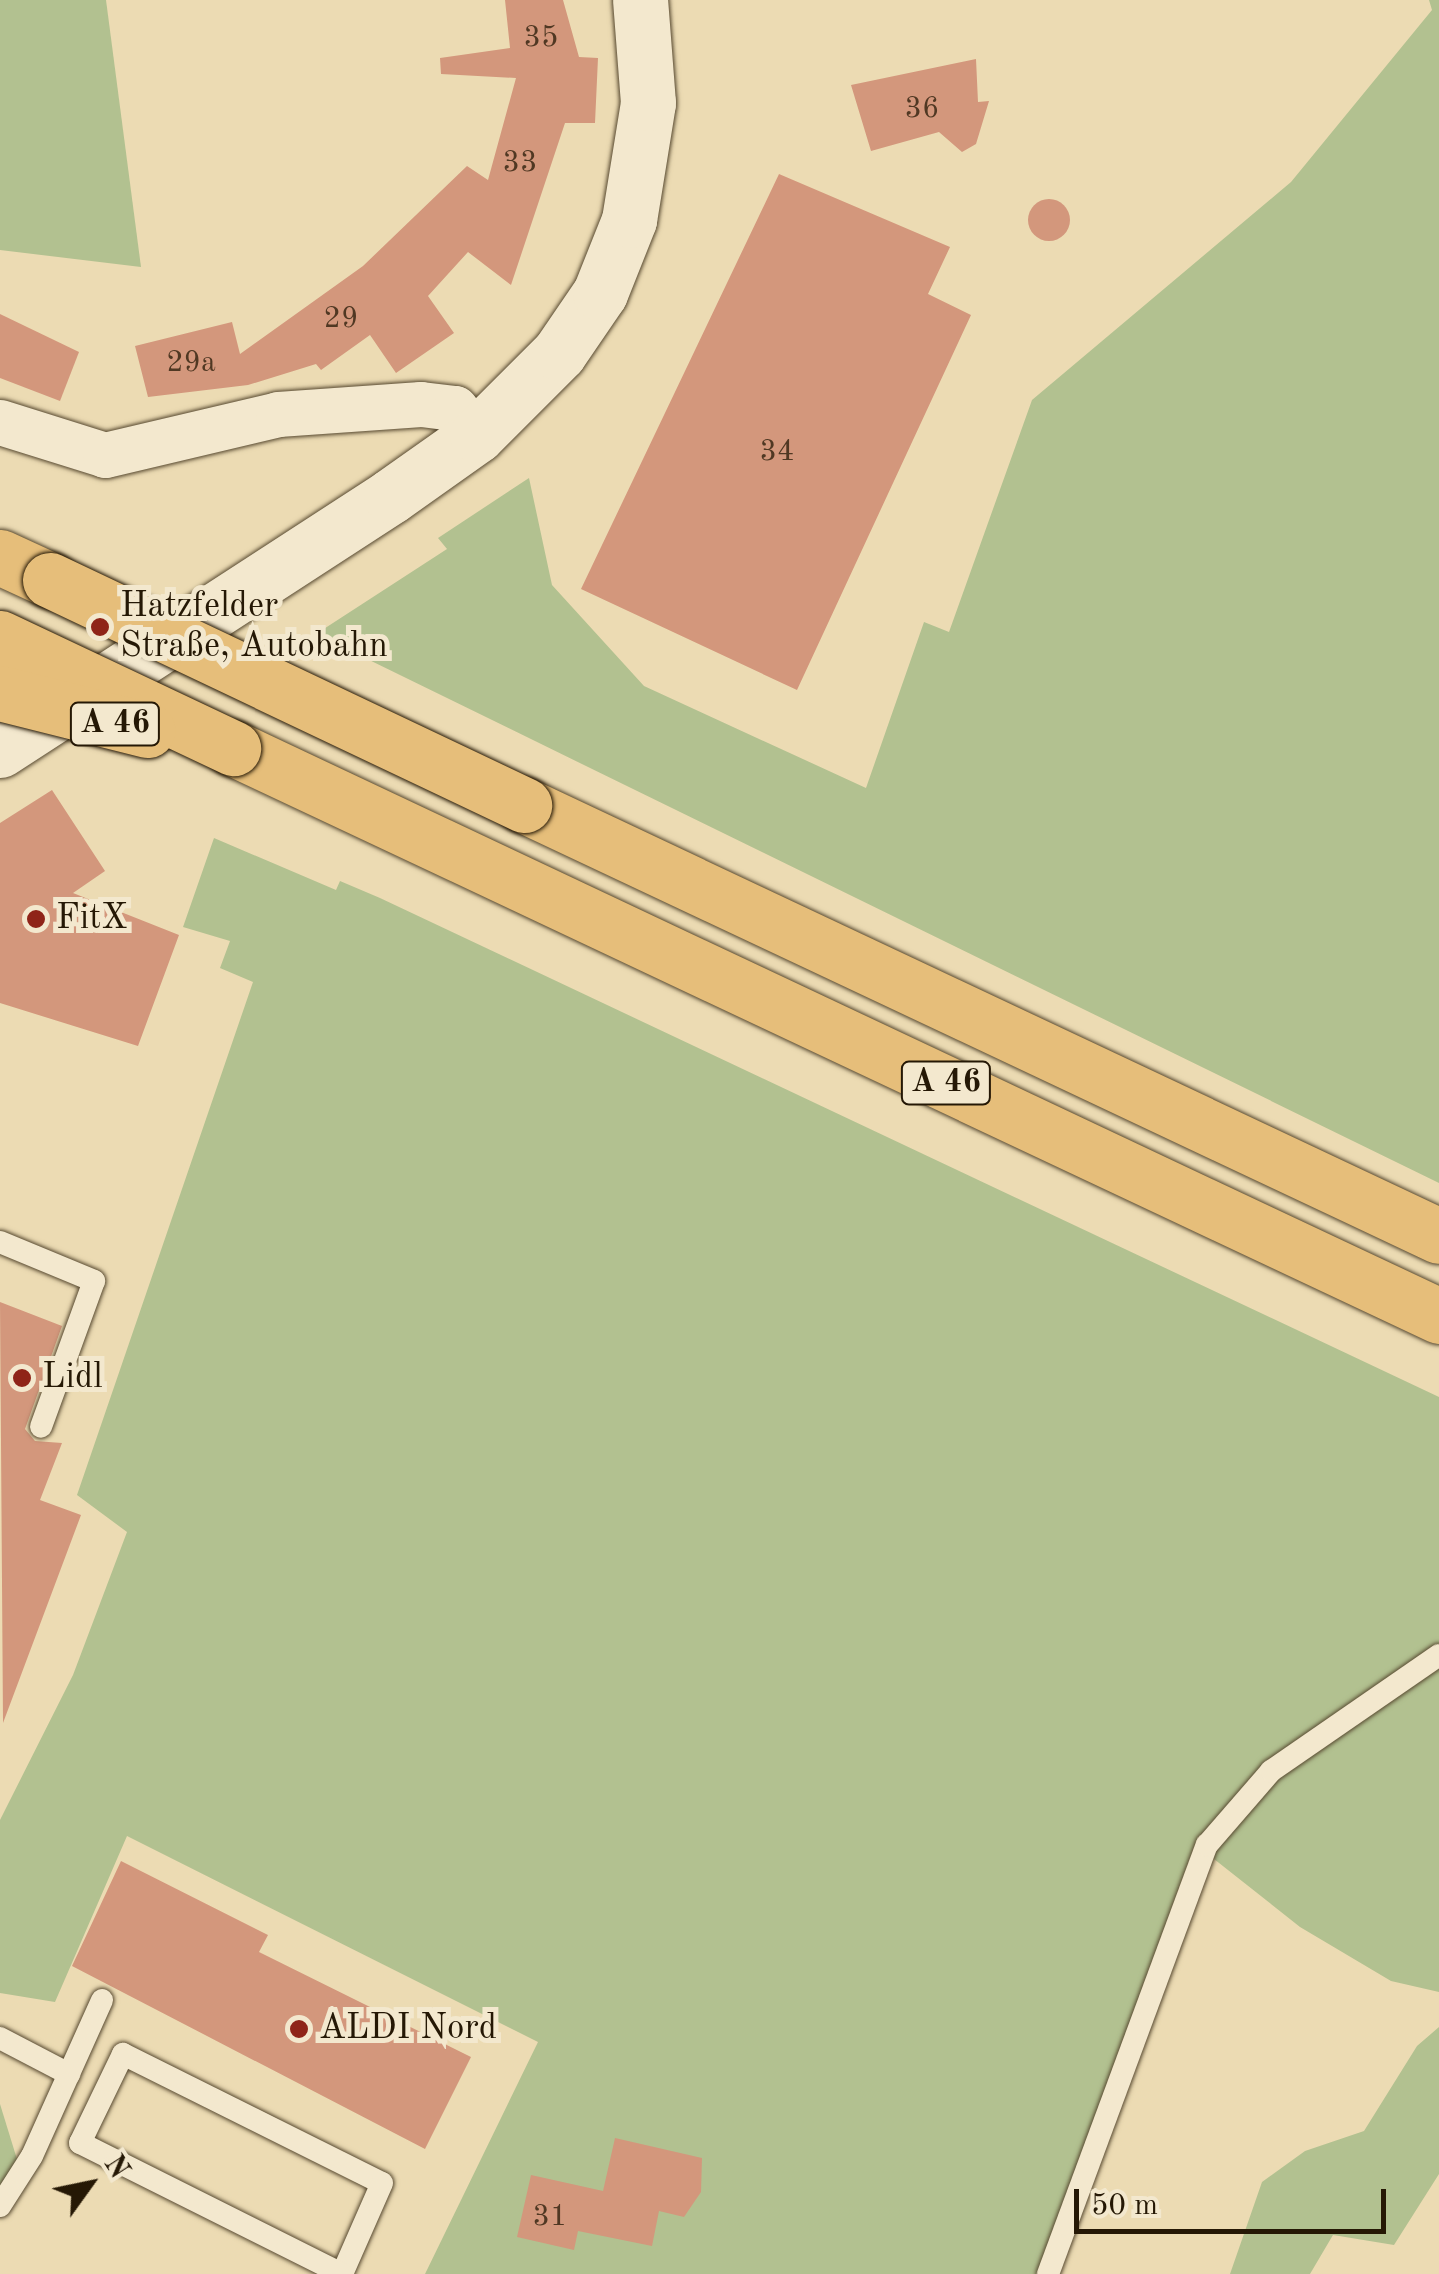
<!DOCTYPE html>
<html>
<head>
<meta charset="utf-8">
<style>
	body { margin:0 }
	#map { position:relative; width:1439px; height:2274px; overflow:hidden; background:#ecdbb3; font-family:"Old Standard TT",serif }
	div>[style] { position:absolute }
	.green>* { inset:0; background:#b2c190 }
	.building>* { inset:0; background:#d3977c }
	.round { border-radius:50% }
	.roads { filter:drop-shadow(0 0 2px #574930) drop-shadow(0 0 2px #574930) }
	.service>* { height:22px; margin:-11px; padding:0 11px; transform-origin:11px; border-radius:11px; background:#f3e8ce }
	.minor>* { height:45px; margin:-22.5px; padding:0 22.5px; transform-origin:22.5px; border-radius:22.5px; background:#f3e8ce }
	.secondary>* { height:55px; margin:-27.5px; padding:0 27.5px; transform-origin:27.5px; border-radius:27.5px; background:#f3e8ce }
	.motorway>* { height:55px; margin:-27.5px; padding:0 27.5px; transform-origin:27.5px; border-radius:27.5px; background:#e6be7a }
	.bridges { filter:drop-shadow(0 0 2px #251805) drop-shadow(0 0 2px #251805) }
	.motorway-bridge>* { height:55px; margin:-27.5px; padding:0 27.5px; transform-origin:27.5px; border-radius:27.5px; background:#e6be7a }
	.dots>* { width:28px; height:28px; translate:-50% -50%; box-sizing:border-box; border:5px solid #f3e8ce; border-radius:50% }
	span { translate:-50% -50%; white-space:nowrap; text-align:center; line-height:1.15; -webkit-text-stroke:10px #f3e8ce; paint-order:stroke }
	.number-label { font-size:30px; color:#503823 }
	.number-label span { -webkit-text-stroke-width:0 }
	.shield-label span { padding:2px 8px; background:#f3e8ce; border:2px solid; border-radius:8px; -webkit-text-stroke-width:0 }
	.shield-label { font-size:32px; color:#251805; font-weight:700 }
	.poi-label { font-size:35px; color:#251805 }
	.left { translate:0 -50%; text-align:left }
	.north { position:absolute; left:40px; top:2134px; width:100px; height:100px; -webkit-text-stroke:8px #f3e8ce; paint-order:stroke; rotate:57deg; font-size:28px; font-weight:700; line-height:40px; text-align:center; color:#251805 }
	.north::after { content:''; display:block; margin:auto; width:35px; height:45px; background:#251805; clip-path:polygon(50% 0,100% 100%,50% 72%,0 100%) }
	.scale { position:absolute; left:1074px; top:2189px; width:312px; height:45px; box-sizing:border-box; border:5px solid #251805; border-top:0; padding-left:12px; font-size:30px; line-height:35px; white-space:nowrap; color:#251805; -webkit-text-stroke:8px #f3e8ce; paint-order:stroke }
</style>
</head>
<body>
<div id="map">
	<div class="green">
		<i style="clip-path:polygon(0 0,106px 0,141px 267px,0 250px)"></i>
		<i style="clip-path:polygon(1429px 0,1439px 0,1439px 1183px,316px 634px,447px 549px,438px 538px,529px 478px,552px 585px,644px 686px,866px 788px,924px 622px,949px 632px,1032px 400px,1291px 182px,1432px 10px)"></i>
		<i style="clip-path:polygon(214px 838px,336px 890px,340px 881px,380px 898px,1439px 1397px,1439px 1992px,1391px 1981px,1300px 1927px,1195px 1844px,1037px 2274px,425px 2274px,538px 2042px,127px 1836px,55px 2002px,0 1993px,0 1820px,73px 1675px,127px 1532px,77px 1495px,253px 982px,220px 968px,230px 941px,183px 927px)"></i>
		<i style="clip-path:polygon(1439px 2027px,1439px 2174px,1394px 2245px,1333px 2235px,1310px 2274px,1230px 2274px,1262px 2182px,1305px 2151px,1364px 2131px,1417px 2046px)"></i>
		<i style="clip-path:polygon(0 2104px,20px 2169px,0 2199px)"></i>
	</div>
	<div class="building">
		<i style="clip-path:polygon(505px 0,563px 0,579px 57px,598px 58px,595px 123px,565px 123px,511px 285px,468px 252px,428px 296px,454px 333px,396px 373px,370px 335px,321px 370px,316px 364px,248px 385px,148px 397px,135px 346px,232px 322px,240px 354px,363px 266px,467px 166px,488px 180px,516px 78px,441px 74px,440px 58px,510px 48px)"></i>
		<i style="clip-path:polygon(976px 59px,978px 102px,989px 101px,976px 144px,962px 152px,939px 132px,871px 151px,851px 85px)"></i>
		<i style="clip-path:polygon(779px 174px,950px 247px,928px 294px,971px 315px,797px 690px,581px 589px)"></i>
		<i class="round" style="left:1028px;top:199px;width:42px;height:42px"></i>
		<i style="clip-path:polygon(0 314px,79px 352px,60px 401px,0 378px)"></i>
		<i style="clip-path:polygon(52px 790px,105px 871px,73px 893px,179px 935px,138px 1046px,0 1003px,0 823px)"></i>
		<i style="clip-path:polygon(0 1302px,62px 1326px,25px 1429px,35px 1441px,62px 1443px,40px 1500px,81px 1515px,3px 1723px)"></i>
		<i style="clip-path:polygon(121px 1861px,268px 1935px,259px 1952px,471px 2057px,425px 2149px,72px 1966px)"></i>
		<i style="clip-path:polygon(615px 2138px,702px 2158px,701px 2192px,684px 2217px,659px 2211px,652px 2246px,578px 2231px,574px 2250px,517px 2237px,531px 2175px,603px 2191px)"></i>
	</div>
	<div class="roads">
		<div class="service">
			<i style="left:0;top:1242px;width:102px;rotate:22.5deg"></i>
			<i style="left:94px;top:1281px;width:155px;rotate:110deg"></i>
			<i style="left:0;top:2038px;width:78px;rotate:27.6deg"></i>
			<i style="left:123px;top:2054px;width:289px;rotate:26.5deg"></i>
			<i style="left:382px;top:2183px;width:99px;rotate:113.7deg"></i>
			<i style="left:342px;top:2274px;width:293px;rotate:-153.4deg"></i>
			<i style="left:80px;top:2143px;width:99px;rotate:-64.2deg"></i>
			<i style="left:0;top:2206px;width:59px;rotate:-57.4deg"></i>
			<i style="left:32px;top:2156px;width:171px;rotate:-65.8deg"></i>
			<i style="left:1048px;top:2274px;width:458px;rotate:-69.7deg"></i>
			<i style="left:1207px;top:1845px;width:98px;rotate:-49.1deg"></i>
			<i style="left:1271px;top:1771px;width:204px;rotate:-34.6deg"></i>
		</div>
		<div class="minor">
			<i style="left:0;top:422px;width:110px;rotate:17.4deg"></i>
			<i style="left:105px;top:455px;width:178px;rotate:-13.3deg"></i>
			<i style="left:278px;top:414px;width:143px;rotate:-4deg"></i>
			<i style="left:421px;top:404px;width:34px;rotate:7deg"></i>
			<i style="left:455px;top:408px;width:35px;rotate:51deg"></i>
		</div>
		<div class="secondary">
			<i style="left:0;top:750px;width:466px;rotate:-33deg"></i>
			<i style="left:391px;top:496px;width:105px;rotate:-35.3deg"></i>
			<i style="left:477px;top:435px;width:116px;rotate:-45deg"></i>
			<i style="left:559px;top:353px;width:73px;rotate:-55.7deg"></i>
			<i style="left:600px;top:293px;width:79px;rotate:-68.3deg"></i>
			<i style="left:629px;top:220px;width:119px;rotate:-80.8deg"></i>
			<i style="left:648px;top:103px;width:103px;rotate:-94.4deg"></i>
		</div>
		<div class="motorway">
			<i style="left:0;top:557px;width:55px;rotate:24.7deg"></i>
			<i style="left:233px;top:748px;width:1333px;rotate:25.22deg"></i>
			<i style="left:524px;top:805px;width:1011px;rotate:25.22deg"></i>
		</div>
	</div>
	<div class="bridges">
		<div class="motorway-bridge">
			<i style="left:50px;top:580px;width:525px;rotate:25.39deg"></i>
			<i style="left:0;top:638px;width:258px;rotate:25.3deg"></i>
			<i style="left:0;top:693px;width:152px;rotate:14.1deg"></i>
		</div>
	</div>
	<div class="dots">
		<i style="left:100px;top:627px;background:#8f2418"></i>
		<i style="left:36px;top:919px;background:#8f2418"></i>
		<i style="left:22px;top:1378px;background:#8f2418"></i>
		<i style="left:299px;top:2029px;background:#8f2418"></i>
	</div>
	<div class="number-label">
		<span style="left:541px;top:38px">35</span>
		<span style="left:922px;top:109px">36</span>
		<span style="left:520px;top:163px">33</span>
		<span style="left:341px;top:319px">29</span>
		<span style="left:191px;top:363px">29a</span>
		<span style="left:777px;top:452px">34</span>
		<span style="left:550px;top:2217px">31</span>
	</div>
	<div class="shield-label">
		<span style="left:115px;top:724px">A 46</span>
		<span style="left:946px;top:1083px">A 46</span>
	</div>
	<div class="poi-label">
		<span class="left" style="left:120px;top:627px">Hatzfelder<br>Straße, Autobahn</span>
		<span class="left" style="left:56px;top:919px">FitX</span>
		<span class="left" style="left:42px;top:1378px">Lidl</span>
		<span class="left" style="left:319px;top:2029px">ALDI Nord</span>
	</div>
	<div class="north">N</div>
	<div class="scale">50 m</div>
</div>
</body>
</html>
